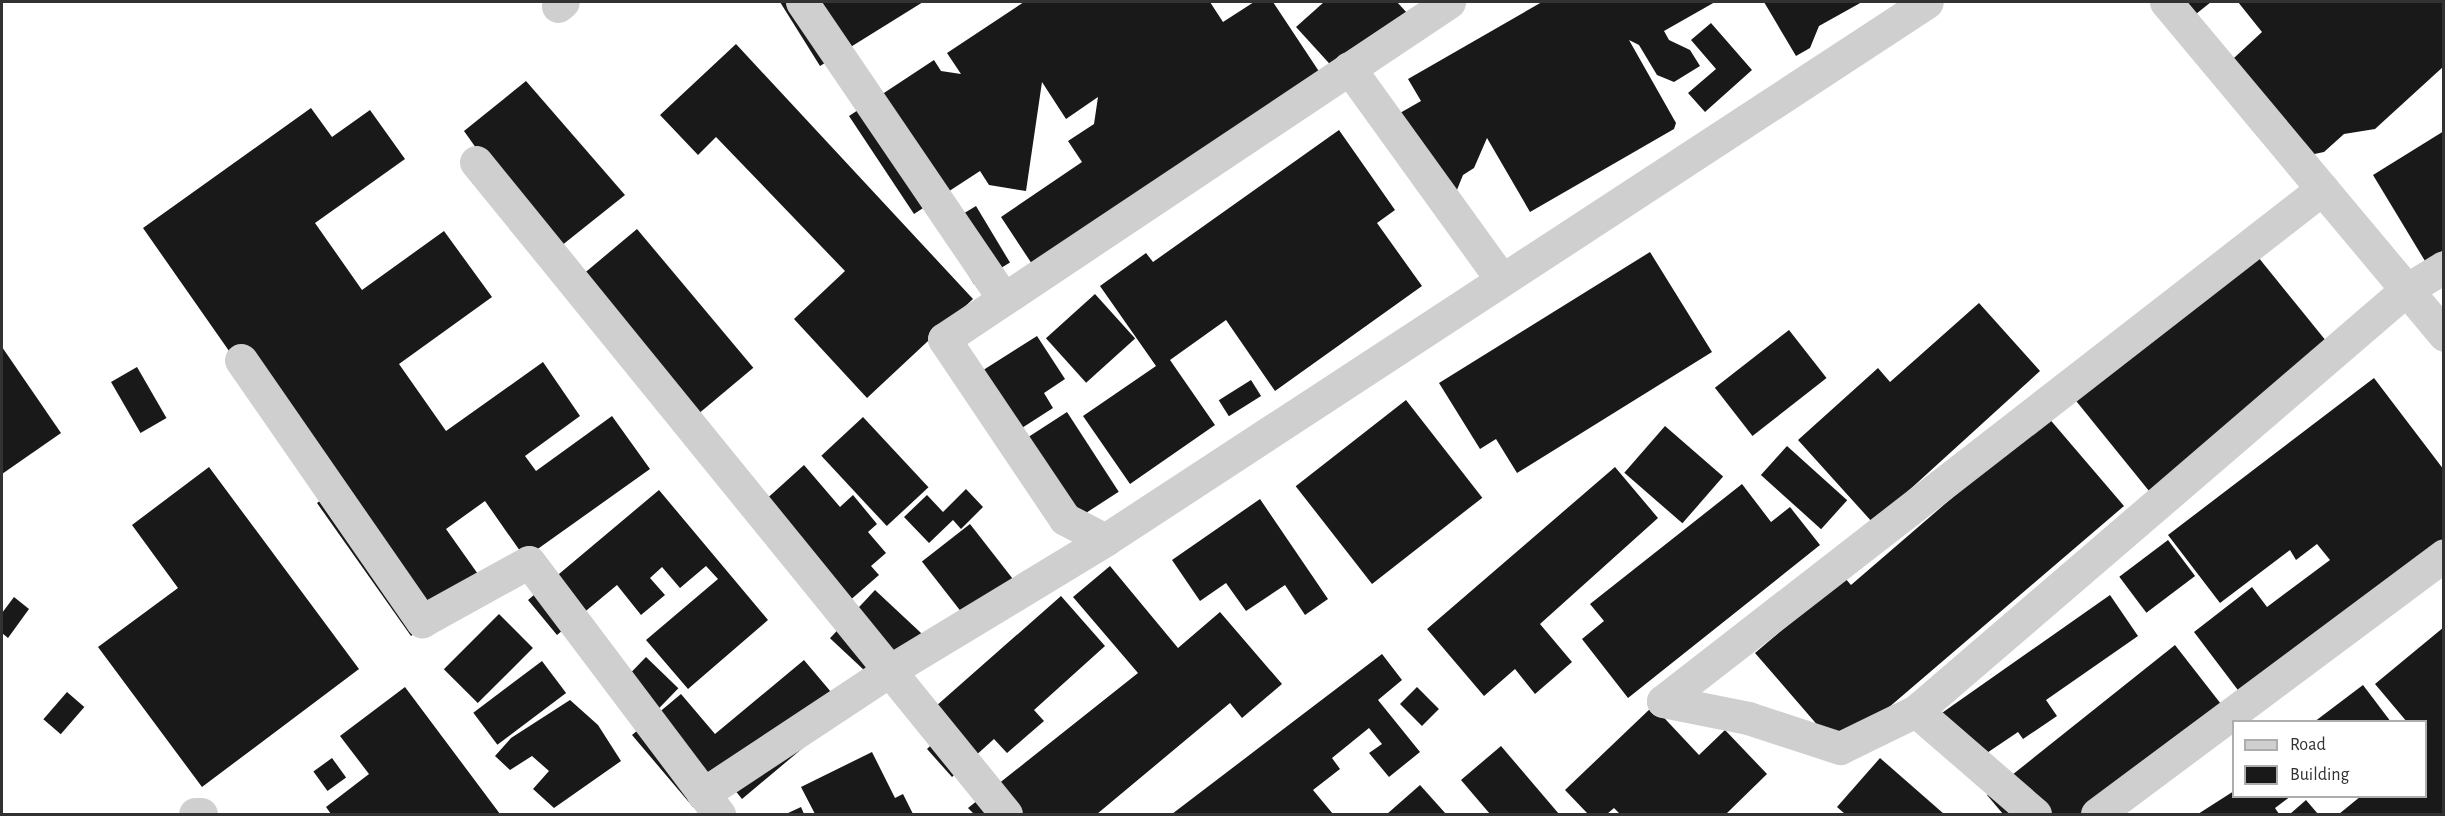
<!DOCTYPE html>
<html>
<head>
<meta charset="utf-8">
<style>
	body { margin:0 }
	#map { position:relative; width:2445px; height:816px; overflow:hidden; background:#fff; font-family:"Alegreya Sans",sans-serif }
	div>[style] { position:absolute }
	.building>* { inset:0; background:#191919; transform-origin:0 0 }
	.street>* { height:33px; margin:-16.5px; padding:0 16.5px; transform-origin:16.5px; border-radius:16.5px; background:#cfcfcf }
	span { translate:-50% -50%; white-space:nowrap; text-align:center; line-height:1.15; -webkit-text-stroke:6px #fff; paint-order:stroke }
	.frame { position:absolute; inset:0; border:3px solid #323232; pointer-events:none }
	.legend { position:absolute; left:2232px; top:720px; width:195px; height:78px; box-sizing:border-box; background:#fff; border:2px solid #adadad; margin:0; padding:8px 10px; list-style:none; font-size:18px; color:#323232 }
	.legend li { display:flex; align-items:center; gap:12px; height:30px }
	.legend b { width:30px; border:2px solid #adadad }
</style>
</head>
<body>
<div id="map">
	<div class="building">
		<i style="clip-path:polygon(780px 2px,923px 2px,820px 66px)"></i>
		<i style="clip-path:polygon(1024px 2px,1210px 2px,1223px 22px,1254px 2px,1273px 2px,1324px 79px,1032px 264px,1001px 217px,1082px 162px,1068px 141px,1094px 124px,1098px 97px,1066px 119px,1042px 82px,1026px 191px,989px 185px,980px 171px,914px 214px,849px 116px,934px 60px,941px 71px,961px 74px,947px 53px)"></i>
		<i style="clip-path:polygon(1324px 2px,1397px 2px,1419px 26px,1348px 84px,1296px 27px)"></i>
		<i style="clip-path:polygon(1542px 2px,1715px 2px,1664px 31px,1669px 40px,1690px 50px,1700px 66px,1674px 82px,1657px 75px,1639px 45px,1629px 40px,1676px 123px,1674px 129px,1530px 212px,1487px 138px,1474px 168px,1463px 175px,1444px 222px,1386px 121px,1421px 101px,1408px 79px)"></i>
		<i style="clip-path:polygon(1764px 2px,1862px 2px,1819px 26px,1810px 48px,1796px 56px)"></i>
		<i style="clip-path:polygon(2177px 2px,2211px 2px,2191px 18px)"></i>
		<i style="clip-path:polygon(2238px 2px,2444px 2px,2444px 66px,2375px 129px,2344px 134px,2324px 152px,2300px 157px,2221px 70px,2262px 32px)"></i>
		<i style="clip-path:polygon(1711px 23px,1752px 70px,1705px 112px,1688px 93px,1716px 69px,1691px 40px)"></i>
		<i style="clip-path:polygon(736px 44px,973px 299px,867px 398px,794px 319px,845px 271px,716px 137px,698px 155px,660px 115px)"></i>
		<i style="clip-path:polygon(526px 81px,625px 195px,551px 254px,464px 131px)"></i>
		<i style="clip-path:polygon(311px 108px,332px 137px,370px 110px,405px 159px,315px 223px,362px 290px,444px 231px,492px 297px,399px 364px,446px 431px,543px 362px,580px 416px,525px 456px,536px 471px,612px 416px,650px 469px,525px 558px,485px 501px,446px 529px,485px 584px,411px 636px,317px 503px,329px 494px,143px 228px)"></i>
		<i style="clip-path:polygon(1339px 130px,1395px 210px,1377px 223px,1422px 286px,1275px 391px,1226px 320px,1170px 360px,1215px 425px,1130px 484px,1083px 416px,1156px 366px,1100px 286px,1146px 253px,1153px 262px)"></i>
		<i style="clip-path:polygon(2444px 131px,2444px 250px,2425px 261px,2373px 175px)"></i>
		<i style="left:976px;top:206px;width:66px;height:42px;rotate:59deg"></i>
		<i style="left:637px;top:229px;width:181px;height:95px;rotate:50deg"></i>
		<i style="clip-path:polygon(1650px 252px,1712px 352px,1517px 473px,1496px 439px,1480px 449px,1439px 383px)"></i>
		<i style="left:2254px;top:252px;width:132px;height:232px;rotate:51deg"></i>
		<i style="left:1095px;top:294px;width:60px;height:66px;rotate:48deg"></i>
		<i style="clip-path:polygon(1979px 303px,2040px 371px,1873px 523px,1798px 440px,1878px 368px,1890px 382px)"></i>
		<i style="left:1789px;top:330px;width:61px;height:94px;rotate:52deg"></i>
		<i style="clip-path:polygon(1037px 336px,1065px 379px,1044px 393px,1053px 408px,1014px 433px,977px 374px)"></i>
		<i style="clip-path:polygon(2px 347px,61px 433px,2px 474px)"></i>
		<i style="left:137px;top:367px;width:59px;height:30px;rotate:60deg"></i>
		<i style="clip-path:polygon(2374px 378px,2444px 470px,2444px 566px,2253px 710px,2194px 632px,2252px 587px,2267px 607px,2330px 560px,2317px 544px,2296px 560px,2290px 550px,2220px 603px,2168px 535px)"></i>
		<i style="left:1251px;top:380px;width:19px;height:38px;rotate:58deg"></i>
		<i style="left:1406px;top:400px;width:124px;height:140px;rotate:52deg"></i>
		<i style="left:1067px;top:412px;width:95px;height:68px;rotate:57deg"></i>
		<i style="clip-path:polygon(2047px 416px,2124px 506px,1839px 750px,1755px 653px,1844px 577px,1851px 585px)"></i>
		<i style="left:863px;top:417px;width:96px;height:57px;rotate:47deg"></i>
		<i style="left:1665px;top:426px;width:77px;height:62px;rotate:41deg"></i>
		<i style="left:1787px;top:446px;width:81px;height:39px;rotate:42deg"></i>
		<i style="clip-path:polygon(804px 465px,840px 507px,853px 495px,877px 524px,868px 532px,886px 553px,871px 566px,879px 575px,832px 616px,752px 512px)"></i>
		<i style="clip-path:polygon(209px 467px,359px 669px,202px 787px,98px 647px,178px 588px,132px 525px)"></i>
		<i style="clip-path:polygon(1615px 467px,1658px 518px,1540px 624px,1572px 662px,1535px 694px,1515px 669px,1484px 696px,1427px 629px)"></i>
		<i style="clip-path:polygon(1742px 484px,1771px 522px,1790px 507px,1820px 545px,1628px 698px,1582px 639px,1604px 621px,1590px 604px)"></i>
		<i style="clip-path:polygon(966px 489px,983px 507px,961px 529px,953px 520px,929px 543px,904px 517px,927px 495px,943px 512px)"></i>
		<i style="clip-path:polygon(659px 490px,768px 620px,688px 689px,646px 640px,718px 579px,706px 566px,680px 588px,662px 567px,650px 578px,665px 595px,641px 615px,617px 585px,557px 635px,528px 600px)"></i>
		<i style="clip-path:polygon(1260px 499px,1328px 599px,1305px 615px,1285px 585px,1246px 611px,1226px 583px,1200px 601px,1172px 560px)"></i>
		<i style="left:970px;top:524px;width:76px;height:61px;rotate:52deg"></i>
		<i style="left:2168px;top:540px;width:45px;height:61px;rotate:53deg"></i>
		<i style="clip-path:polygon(1110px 566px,1178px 648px,1220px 612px,1282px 684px,1242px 718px,1230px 703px,1097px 814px,974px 814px,968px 808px,1138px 673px,1073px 597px)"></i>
		<i style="left:875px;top:590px;width:71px;height:66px;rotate:43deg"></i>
		<i style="clip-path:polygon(2110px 595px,2138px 636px,2046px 700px,2057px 716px,2023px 739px,2018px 732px,1972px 763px,1939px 715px)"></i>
		<i style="clip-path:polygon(1061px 596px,1105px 646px,1034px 710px,1044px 721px,1007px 753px,994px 739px,952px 777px,927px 749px,944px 733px,927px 714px)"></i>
		<i style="clip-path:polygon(14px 597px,29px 609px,8px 638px,2px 633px,2px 613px)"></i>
		<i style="left:499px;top:614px;width:48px;height:78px;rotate:45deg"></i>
		<i style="clip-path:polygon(2444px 627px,2444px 814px,2339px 814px,2361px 796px,2426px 796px,2426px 722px,2407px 722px,2375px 684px)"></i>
		<i style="clip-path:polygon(2175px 645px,2235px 722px,2120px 814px,2003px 814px,1987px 795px)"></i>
		<i style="clip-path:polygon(1382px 654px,1402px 680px,1378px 700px,1420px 752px,1389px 777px,1369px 753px,1382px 744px,1369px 728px,1332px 758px,1340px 769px,1313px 790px,1333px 814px,1172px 814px)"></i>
		<i style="left:646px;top:657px;width:45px;height:46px;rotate:44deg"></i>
		<i style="clip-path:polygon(804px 660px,847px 711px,742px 799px,726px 779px,693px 807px,632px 735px,681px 694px,715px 734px)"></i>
		<i style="left:542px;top:661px;width:40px;height:86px;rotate:53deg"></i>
		<i style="clip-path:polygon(2363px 685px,2391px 722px,2314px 722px)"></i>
		<i style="clip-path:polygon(405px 687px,500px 814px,331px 814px,326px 807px,369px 774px,340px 736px)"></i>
		<i style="left:1417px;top:687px;width:31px;height:24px;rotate:45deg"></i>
		<i style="left:67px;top:692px;width:23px;height:36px;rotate:41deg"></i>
		<i style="clip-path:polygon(570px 700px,598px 725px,621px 761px,554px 808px,533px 789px,549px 771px,532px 756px,510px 770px,495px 756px,511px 738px)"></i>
		<i style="clip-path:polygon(1653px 706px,1699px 755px,1725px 730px,1767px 774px,1726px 814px,1620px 814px,1614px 808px,1607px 814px,1588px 814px,1565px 790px)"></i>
		<i style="clip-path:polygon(1501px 746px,1559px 814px,1490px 814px,1461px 780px)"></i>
		<i style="clip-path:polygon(872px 752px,895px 798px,903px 794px,913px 814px,815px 814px,801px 787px)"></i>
		<i style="left:332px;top:758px;width:24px;height:23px;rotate:54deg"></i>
		<i style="clip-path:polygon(1880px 758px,1944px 814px,1845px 814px,1837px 807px)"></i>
		<i style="clip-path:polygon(1420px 785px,1446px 814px,1387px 814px)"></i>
		<i style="clip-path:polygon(2234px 791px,2234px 796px,2291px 796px,2275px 808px,2279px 814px,2198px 814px)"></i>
		<i style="clip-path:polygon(2306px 800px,2318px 814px,2290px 814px)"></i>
		<i style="clip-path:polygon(801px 807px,804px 814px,786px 814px)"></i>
	</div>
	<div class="street">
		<i style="left:802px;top:2px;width:359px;rotate:55.8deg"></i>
		<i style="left:1449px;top:2px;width:607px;rotate:146.28deg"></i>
		<i style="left:944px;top:339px;width:217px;rotate:56.1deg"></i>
		<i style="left:1065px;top:519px;width:45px;rotate:27.7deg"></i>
		<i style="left:1105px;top:540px;width:982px;rotate:-33.2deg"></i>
		<i style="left:2166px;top:2px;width:434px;rotate:50.1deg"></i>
		<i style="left:558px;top:6px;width:6px;rotate:-39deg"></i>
		<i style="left:1349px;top:68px;width:261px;rotate:54.2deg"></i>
		<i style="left:476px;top:162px;width:840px;rotate:50.89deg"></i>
		<i style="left:241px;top:360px;width:318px;rotate:55.3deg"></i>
		<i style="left:422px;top:621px;width:122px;rotate:-28.9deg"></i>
		<i style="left:529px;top:562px;width:316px;rotate:53deg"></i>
		<i style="left:1663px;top:701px;width:835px;rotate:-37.84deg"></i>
		<i style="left:1663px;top:701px;width:87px;rotate:11.3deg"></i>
		<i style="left:1748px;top:718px;width:97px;rotate:18.1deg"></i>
		<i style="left:1840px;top:748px;width:85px;rotate:-26deg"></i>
		<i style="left:703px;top:794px;width:223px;rotate:-33.5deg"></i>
		<i style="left:889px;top:671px;width:253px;rotate:-31.2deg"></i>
		<i style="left:195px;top:814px;width:6px"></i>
		<i style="left:2035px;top:814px;width:157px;rotate:-139.1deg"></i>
		<i style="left:1916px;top:711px;width:646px;rotate:-40.67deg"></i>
		<i style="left:2406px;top:290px;width:44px;rotate:-31.2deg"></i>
		<i style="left:2097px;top:814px;width:433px;rotate:-36.7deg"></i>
	</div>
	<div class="frame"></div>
	<ul class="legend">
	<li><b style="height:8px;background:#cfcfcf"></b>Road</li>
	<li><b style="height:16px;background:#191919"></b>Building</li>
	</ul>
</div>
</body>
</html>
